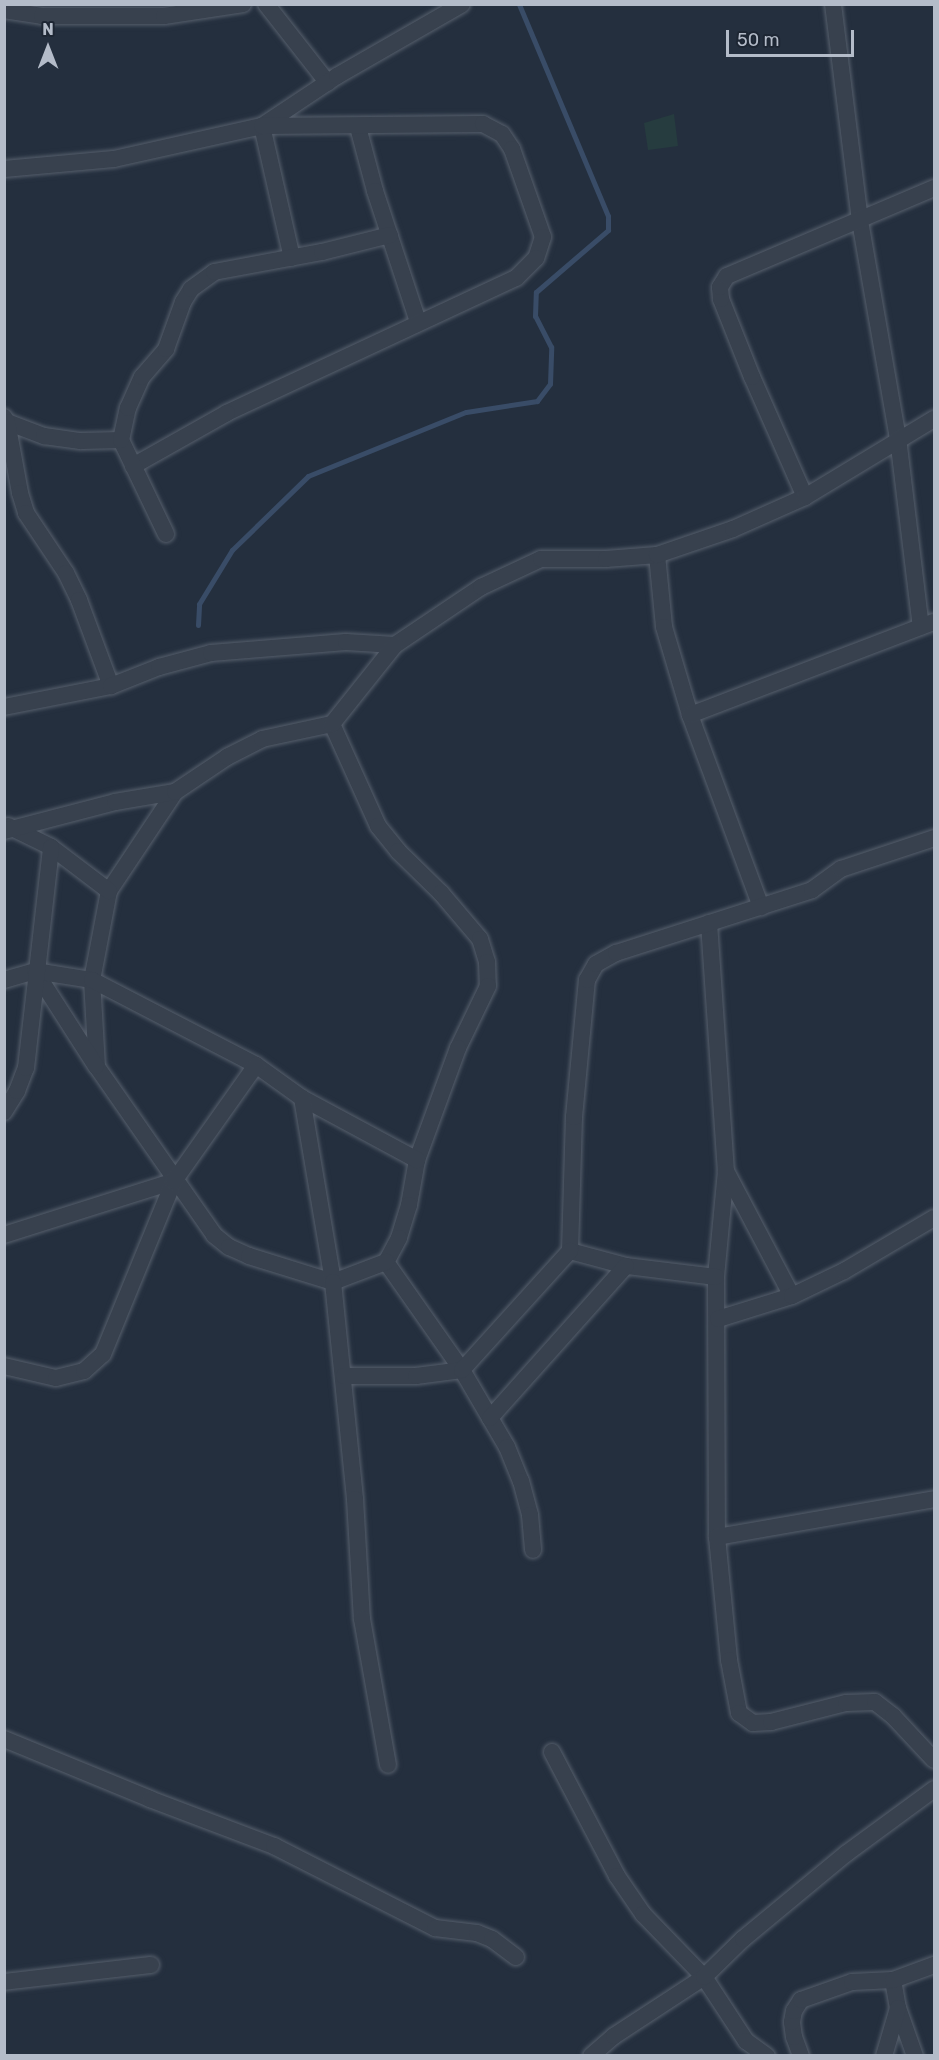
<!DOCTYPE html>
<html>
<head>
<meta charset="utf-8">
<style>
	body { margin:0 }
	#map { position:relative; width:939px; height:2060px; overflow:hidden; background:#242f3e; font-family:Rubik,sans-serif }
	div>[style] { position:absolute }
	.green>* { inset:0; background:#263c3f }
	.stream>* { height:5px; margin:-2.5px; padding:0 2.5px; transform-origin:2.5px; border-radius:2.5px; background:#394c67 }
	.roads { filter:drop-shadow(0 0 2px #565f6c) drop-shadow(0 0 2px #565f6c) }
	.street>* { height:16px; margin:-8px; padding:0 8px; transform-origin:8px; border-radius:8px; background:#38414e }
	span { translate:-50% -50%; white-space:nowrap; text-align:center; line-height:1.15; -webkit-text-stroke:4.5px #1d2633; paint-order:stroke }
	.frame { position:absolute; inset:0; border:6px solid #b4bcc9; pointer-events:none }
	.north { position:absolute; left:18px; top:18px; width:60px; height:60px; -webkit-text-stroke:4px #1d2633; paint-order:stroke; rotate:0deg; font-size:16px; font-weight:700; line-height:24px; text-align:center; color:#b4bcc9 }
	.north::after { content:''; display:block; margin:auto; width:21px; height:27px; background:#b4bcc9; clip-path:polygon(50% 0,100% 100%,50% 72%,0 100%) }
	.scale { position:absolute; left:726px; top:30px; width:128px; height:27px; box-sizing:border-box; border:3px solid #b4bcc9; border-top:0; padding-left:8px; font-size:18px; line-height:21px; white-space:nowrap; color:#b4bcc9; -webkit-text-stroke:4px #1d2633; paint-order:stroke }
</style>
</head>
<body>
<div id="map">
	<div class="green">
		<i style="clip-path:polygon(674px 114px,678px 146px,648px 150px,644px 123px)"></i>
	</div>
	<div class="stream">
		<i style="left:198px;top:625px;width:21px;rotate:-87deg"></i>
		<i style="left:199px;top:604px;width:63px;rotate:-58.6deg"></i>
		<i style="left:232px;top:550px;width:106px;rotate:-44.2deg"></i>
		<i style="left:308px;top:476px;width:170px;rotate:-22.1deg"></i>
		<i style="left:466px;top:412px;width:72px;rotate:-8.8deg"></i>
		<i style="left:537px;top:401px;width:21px;rotate:-53deg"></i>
		<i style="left:550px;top:384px;width:37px;rotate:-88deg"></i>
		<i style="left:551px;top:347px;width:35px;rotate:-117deg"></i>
		<i style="left:535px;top:316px;width:24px;rotate:-88deg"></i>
		<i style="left:536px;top:292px;width:95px;rotate:-40.7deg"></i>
		<i style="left:608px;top:230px;width:14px;rotate:-90deg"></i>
		<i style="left:608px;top:216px;width:230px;rotate:-112.8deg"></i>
	</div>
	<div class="roads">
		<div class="street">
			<i style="left:266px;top:4px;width:100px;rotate:51.9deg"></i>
			<i style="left:833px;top:4px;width:219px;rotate:82.9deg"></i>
			<i style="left:860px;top:221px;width:220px;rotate:80.1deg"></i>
			<i style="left:898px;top:438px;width:190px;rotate:83.1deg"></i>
			<i style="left:4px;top:10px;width:38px;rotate:9deg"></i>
			<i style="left:42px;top:16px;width:122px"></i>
			<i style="left:164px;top:16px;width:80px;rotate:-8.6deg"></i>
			<i style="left:262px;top:126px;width:90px;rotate:-33.7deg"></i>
			<i style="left:337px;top:76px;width:144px;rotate:-29.9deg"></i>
			<i style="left:262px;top:126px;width:135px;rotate:77.2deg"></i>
			<i style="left:358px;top:127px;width:66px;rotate:75.1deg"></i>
			<i style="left:375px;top:191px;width:138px;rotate:71.8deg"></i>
			<i style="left:4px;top:169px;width:110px;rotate:-5.2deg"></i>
			<i style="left:114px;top:159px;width:152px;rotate:-12.6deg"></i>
			<i style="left:262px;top:126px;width:221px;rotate:-0.5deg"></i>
			<i style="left:483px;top:124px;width:21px;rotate:28deg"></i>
			<i style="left:502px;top:134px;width:18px;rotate:56deg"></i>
			<i style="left:512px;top:149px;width:93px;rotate:70.6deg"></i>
			<i style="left:543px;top:237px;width:22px;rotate:108deg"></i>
			<i style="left:536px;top:258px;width:28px;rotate:135deg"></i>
			<i style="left:516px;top:278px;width:319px;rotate:155deg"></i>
			<i style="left:227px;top:413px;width:108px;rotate:150.6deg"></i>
			<i style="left:4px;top:417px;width:6px;rotate:59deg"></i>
			<i style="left:7px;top:422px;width:40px;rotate:21deg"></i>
			<i style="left:44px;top:436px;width:37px;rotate:8deg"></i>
			<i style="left:81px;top:441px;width:40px;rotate:-1.4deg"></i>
			<i style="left:7px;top:422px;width:72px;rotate:79.6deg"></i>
			<i style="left:20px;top:493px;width:21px;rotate:73deg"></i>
			<i style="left:26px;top:513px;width:72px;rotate:56.3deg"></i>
			<i style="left:66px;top:573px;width:30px;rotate:64deg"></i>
			<i style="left:79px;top:600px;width:92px;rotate:69.6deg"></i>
			<i style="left:805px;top:497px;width:131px;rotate:-113.8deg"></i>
			<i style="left:752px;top:377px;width:84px;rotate:-111.7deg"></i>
			<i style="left:721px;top:299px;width:12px;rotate:-95deg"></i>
			<i style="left:720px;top:287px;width:13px;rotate:-58deg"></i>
			<i style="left:727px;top:276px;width:225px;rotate:-23deg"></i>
			<i style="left:166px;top:534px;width:104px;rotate:-115.6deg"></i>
			<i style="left:121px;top:440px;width:33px;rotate:-78deg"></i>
			<i style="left:128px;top:408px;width:34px;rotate:-66deg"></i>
			<i style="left:142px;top:377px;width:37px;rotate:-49deg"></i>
			<i style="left:166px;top:349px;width:50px;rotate:-70.1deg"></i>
			<i style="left:183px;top:302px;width:15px;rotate:-58deg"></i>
			<i style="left:191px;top:289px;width:29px;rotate:-36deg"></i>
			<i style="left:214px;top:272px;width:110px;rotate:-10.5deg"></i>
			<i style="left:322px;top:252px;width:70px;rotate:-14deg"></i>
			<i style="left:657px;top:555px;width:72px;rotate:84.4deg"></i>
			<i style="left:664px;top:627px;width:92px;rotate:73.5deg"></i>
			<i style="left:690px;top:715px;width:205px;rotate:69.7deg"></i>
			<i style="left:4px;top:707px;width:109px;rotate:-11.1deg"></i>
			<i style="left:111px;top:686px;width:52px;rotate:-21.6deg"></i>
			<i style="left:159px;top:667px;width:54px;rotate:-15.1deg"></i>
			<i style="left:211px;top:653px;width:135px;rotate:-4.7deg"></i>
			<i style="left:346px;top:642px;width:49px;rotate:3.5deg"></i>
			<i style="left:395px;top:645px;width:104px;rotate:-34deg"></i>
			<i style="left:481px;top:587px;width:66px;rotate:-25deg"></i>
			<i style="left:541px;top:559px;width:65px"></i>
			<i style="left:606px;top:559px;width:51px;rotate:-4.5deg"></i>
			<i style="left:657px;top:555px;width:80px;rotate:-18.9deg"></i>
			<i style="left:733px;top:529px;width:79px;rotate:-24deg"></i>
			<i style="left:805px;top:497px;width:151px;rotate:-31.2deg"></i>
			<i style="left:690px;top:715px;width:261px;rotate:-20.9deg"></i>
			<i style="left:332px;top:724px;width:112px;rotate:65.7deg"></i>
			<i style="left:378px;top:826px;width:32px;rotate:51deg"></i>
			<i style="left:398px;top:851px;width:60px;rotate:44.3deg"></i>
			<i style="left:441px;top:893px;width:60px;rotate:49.7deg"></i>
			<i style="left:480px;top:939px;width:24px;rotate:73deg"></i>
			<i style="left:487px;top:962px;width:24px;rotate:88deg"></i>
			<i style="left:488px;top:986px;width:69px;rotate:115.8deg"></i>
			<i style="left:458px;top:1048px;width:119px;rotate:110.1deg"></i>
			<i style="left:417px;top:1160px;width:46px;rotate:100.1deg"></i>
			<i style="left:409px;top:1205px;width:34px;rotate:107deg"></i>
			<i style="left:399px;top:1238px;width:27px;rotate:118deg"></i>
			<i style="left:386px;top:1262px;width:132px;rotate:54.9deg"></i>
			<i style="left:462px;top:1370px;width:89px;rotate:59.7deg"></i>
			<i style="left:507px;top:1447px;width:37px;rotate:68deg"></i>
			<i style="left:521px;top:1481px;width:35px;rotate:75deg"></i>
			<i style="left:530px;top:1515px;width:35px;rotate:85deg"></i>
			<i style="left:175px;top:792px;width:119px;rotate:123.7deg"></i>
			<i style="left:109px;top:891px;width:91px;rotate:100.8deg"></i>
			<i style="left:92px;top:980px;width:87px;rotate:86.7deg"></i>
			<i style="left:97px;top:1067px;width:205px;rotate:55.1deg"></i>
			<i style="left:214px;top:1235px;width:19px;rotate:39deg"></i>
			<i style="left:229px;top:1247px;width:22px;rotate:24deg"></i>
			<i style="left:249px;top:1256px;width:88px;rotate:17.2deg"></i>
			<i style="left:333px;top:1282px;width:57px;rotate:-20.7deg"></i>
			<i style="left:8px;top:826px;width:48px;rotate:26deg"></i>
			<i style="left:51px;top:847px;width:73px;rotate:37.2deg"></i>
			<i style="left:4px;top:831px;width:115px;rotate:-14.6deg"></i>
			<i style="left:115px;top:802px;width:61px;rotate:-9.5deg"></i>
			<i style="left:175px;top:792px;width:63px;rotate:-33.9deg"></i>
			<i style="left:227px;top:757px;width:39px;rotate:-27deg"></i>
			<i style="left:262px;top:739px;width:72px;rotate:-12.1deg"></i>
			<i style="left:332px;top:724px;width:101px;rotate:-51.4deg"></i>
			<i style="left:709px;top:923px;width:249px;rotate:86.1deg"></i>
			<i style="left:726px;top:1171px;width:106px;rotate:95.4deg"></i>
			<i style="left:716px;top:1277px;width:260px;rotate:89.8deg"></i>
			<i style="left:717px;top:1537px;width:124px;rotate:84.4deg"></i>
			<i style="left:729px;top:1660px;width:54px;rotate:79.3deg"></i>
			<i style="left:739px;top:1713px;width:17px;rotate:36deg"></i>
			<i style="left:753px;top:1723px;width:18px;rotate:-3deg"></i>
			<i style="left:771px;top:1722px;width:77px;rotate:-14.2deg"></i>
			<i style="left:846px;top:1703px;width:29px;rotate:-2deg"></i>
			<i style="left:875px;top:1702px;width:23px;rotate:38deg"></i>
			<i style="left:893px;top:1716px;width:60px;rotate:47deg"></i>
			<i style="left:35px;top:971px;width:113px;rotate:57.3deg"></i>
			<i style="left:4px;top:980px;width:32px;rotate:-16deg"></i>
			<i style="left:35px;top:971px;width:58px;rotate:9deg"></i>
			<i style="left:92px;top:980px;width:185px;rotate:27.4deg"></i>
			<i style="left:256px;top:1065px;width:57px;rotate:35.7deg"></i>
			<i style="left:302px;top:1098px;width:131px;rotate:28.3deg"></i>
			<i style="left:302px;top:1098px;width:187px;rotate:80.4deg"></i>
			<i style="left:333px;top:1282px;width:218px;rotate:84.2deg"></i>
			<i style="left:355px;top:1499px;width:120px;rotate:86.7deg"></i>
			<i style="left:362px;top:1619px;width:148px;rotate:79.9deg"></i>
			<i style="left:4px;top:1112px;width:25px;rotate:-58deg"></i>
			<i style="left:17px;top:1091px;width:25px;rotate:-69deg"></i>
			<i style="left:26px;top:1068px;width:222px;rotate:-83.5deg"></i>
			<i style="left:726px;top:1171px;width:141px;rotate:62.2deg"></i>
			<i style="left:4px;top:1235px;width:178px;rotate:-17.6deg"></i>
			<i style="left:716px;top:1277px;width:91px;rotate:-173deg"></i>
			<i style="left:626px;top:1266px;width:58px;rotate:-165deg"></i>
			<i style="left:570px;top:1251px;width:134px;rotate:-88.3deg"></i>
			<i style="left:574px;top:1117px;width:138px;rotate:-84.6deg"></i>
			<i style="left:587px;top:980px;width:18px;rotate:-61deg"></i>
			<i style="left:596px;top:964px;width:23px;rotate:-29deg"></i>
			<i style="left:616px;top:953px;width:206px;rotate:-17.8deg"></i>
			<i style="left:812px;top:890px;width:36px;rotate:-36deg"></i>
			<i style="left:841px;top:869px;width:98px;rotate:-18.4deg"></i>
			<i style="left:718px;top:1319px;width:77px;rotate:-17.3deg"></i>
			<i style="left:792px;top:1296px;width:58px;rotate:-25.7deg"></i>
			<i style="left:844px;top:1271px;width:104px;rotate:-30.5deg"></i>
			<i style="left:4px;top:1366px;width:53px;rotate:13deg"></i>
			<i style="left:56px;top:1378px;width:29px;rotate:-14deg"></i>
			<i style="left:84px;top:1371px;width:25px;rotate:-42deg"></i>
			<i style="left:103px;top:1354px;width:187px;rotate:-67.7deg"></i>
			<i style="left:174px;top:1181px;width:142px;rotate:-54.7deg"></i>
			<i style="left:344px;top:1376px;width:72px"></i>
			<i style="left:416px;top:1376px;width:46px;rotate:-7.4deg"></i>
			<i style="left:462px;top:1370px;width:161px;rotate:-47.8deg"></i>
			<i style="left:490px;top:1418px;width:204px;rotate:-48.2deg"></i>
			<i style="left:717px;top:1537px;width:220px;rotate:-9.9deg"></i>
			<i style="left:4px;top:1739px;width:158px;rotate:22.3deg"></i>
			<i style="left:150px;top:1799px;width:133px;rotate:20.8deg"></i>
			<i style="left:274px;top:1846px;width:181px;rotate:27deg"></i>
			<i style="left:435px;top:1928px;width:42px;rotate:6.8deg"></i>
			<i style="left:477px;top:1933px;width:16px;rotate:22deg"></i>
			<i style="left:492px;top:1939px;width:30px;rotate:37deg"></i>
			<i style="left:552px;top:1752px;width:140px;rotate:62.3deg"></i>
			<i style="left:617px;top:1876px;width:46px;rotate:55.6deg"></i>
			<i style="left:643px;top:1914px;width:88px;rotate:45.9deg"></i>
			<i style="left:704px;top:1977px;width:77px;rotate:56.7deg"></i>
			<i style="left:746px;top:2041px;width:26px;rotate:36deg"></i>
			<i style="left:893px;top:1980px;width:28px;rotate:80deg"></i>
			<i style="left:898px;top:2008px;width:51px;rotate:70.5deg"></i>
			<i style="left:4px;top:1982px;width:148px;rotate:-6.6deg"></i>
			<i style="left:591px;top:2056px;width:30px;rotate:-41deg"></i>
			<i style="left:614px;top:2036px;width:108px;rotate:-33.2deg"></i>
			<i style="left:704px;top:1977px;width:54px;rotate:-44.3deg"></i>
			<i style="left:743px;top:1939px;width:135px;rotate:-39.6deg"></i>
			<i style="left:847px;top:1853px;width:108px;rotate:-36.3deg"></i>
			<i style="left:801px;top:2056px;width:20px;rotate:-110deg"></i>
			<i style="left:794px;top:2037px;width:15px;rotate:-98deg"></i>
			<i style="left:792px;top:2022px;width:11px;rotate:-80deg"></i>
			<i style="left:794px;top:2011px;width:13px;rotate:-58deg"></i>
			<i style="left:801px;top:2000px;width:54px;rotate:-19.4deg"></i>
			<i style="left:852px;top:1982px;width:41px;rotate:-2.8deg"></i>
			<i style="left:893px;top:1980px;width:44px;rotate:-20.1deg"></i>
			<i style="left:884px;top:2056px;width:50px;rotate:-73.7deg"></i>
		</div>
	</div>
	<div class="frame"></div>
	<div class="north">N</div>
	<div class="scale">50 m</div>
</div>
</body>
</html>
